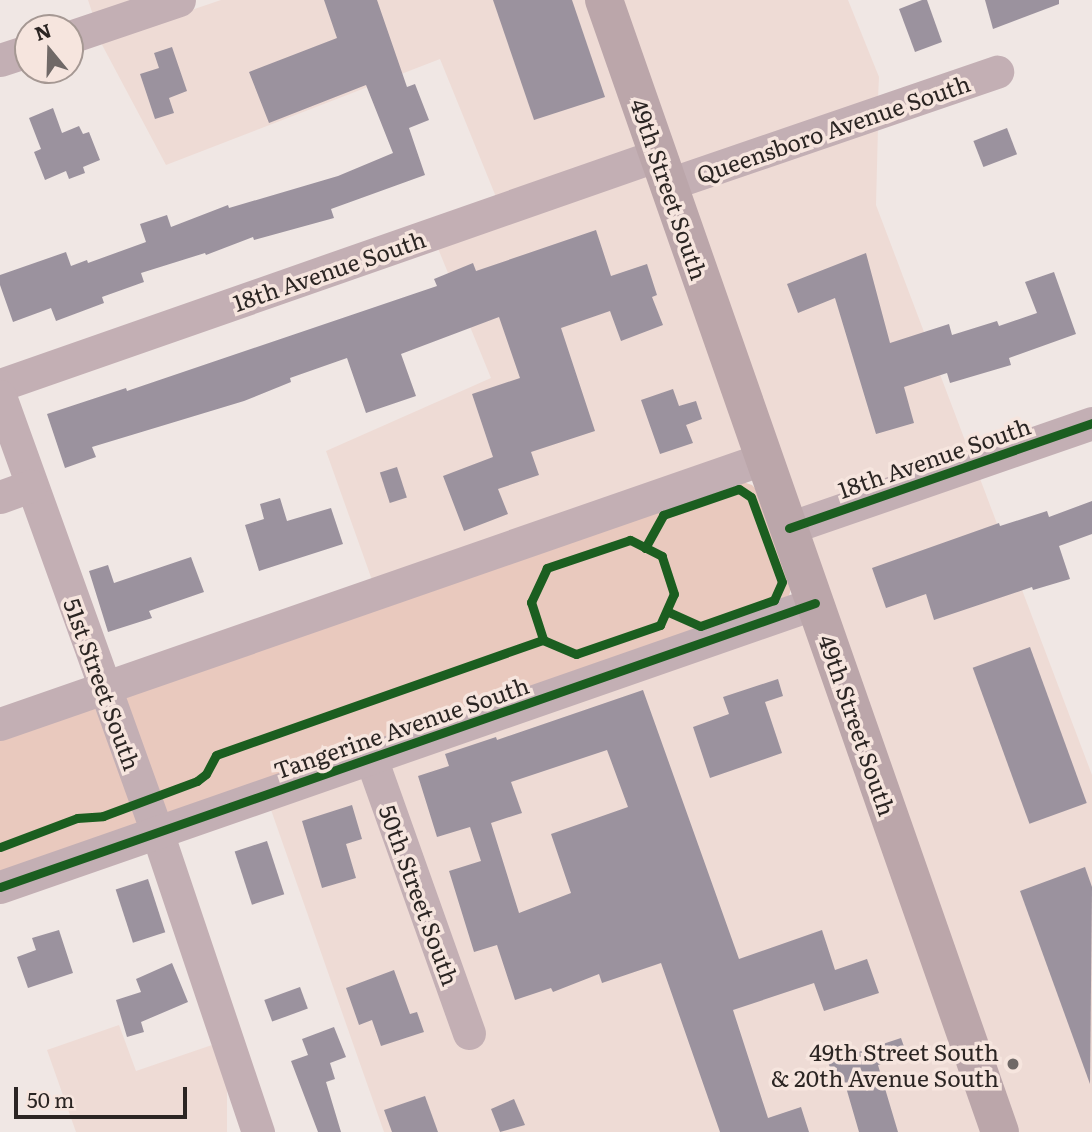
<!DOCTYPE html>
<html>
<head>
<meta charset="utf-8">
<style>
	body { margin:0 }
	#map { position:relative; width:1092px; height:1132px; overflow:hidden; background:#f0e7e4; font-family:Literata,serif }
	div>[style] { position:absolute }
	.built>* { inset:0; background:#eedbd5 }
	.green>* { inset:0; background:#e9c9be }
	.building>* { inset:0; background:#9b929e; transform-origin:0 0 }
	.minor>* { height:33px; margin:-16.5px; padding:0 16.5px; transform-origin:16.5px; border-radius:16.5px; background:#c3afb4 }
	.major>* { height:38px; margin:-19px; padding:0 19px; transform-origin:19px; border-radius:19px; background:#bba6aa }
	.cycleway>* { height:9px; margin:-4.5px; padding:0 4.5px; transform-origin:4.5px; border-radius:4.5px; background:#1b5e20 }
	.dots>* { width:19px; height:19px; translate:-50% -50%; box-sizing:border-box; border:4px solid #f6e5de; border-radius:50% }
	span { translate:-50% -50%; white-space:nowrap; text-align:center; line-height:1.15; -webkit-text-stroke:7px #f6e5de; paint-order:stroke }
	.street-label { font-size:23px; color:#2b2523 }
	.poi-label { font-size:23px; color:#2b2523 }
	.right { translate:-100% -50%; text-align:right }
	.north { position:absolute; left:14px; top:14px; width:70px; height:70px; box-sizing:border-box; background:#f6e5de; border:2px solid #a59893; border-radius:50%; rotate:341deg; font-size:19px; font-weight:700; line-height:28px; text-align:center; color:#2b2523 }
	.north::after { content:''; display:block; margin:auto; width:24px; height:32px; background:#706967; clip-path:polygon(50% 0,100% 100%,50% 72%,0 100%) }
	.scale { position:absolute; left:14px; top:1087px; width:173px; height:32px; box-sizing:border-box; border:4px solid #2b2523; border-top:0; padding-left:9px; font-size:21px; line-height:24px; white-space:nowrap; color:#2b2523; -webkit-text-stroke:5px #f6e5de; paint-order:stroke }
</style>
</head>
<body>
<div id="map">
	<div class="built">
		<i style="clip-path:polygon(88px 0,137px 0,93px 15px)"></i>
		<i style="clip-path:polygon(221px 0,592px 0,643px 146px,496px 197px,440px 59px,166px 165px,100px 41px)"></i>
		<i style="clip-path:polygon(617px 0,848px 0,879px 77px,878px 98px,675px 168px)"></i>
		<i style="clip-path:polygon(878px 127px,876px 205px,969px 451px,796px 512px,684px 193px)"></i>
		<i style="clip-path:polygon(651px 171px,749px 449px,372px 580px,326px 451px,491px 378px,437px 246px)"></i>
		<i style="clip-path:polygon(979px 476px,1092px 775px,1092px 1132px,1013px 1132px,805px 537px)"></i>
		<i style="clip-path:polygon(808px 619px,988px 1132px,384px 1132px,270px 807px,364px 774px,462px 1049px,484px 1042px,387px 766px)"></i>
		<i style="clip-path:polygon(119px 1025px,136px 1071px,212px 1045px,227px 1088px,227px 1132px,76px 1132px,47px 1050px)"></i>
	</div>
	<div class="green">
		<i style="clip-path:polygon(740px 481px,752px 485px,764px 498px,793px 580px,789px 596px,164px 815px,121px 697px)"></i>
		<i style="clip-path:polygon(98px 704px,142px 823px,0 873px,0 738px)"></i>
	</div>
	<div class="building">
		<i style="clip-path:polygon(324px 0,377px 0,407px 87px,415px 84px,429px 120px,409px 128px,425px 175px,331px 209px,334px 218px,254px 240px,253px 237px,206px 255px,205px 253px,141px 273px,144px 282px,102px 297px,104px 303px,56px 321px,51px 308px,13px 322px,0 285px,0 275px,66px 252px,71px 266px,87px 260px,88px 263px,146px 242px,140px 224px,167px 215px,171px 227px,228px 205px,229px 208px,338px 176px,393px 153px,366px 85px,269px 123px,249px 72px,337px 38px)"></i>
		<i style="clip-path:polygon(493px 0,572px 0,605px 97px,534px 120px)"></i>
		<i style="clip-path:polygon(922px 0,927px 0,942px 42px,915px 52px,899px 9px)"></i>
		<i style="clip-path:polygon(985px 0,1059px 0,1059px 4px,993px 29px)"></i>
		<i style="clip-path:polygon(172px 47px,187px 91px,169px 98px,174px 113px,155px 119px,140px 74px,159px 68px,154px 53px)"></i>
		<i style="clip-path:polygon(53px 108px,62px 133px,79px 126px,83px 134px,89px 132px,100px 160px,83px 167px,85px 173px,69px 179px,66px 171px,45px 180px,34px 152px,41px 149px,29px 118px)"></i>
		<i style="left:1007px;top:128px;width:28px;height:36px;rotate:69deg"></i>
		<i style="clip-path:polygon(596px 230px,611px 276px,647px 264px,657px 295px,652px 297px,663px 325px,621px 341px,610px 311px,561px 328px,595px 431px,531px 452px,539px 475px,498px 489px,508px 514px,464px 531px,443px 476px,493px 457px,472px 394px,520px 378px,499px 317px,401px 354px,416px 396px,366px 413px,347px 358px,290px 378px,291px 382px,244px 401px,92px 447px,96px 457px,65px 468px,47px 414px,126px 388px,127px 391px,437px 286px,434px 279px,473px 263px,476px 271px)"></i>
		<i style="clip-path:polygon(866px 253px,890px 343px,949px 324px,952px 335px,997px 321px,999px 326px,1037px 313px,1025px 282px,1054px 272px,1076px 334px,1009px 358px,1011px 365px,950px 383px,947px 373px,904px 387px,914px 423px,876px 434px,835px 298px,798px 313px,787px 284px)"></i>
		<i style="clip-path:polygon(673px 389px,679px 406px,696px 401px,702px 419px,686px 425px,693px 443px,660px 454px,641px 400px)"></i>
		<i style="left:397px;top:467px;width:32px;height:18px;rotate:72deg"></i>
		<i style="clip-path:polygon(280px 498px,287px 521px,331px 508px,343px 544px,259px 571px,245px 525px,264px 519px,260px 504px)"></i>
		<i style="clip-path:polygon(1092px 501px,1092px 534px,1059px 546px,1070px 579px,1033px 590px,1032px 587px,934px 620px,926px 594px,886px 608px,872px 568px,999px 523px,1000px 526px,1047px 511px,1049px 517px)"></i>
		<i style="clip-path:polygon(191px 557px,204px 592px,149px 611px,152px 618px,108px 632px,89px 571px,108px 565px,114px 583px)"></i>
		<i style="left:1030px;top:647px;width:166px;height:61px;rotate:70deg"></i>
		<i style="clip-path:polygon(778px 679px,783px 696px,765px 702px,782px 753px,710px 778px,693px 727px,729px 714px,723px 697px)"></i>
		<i style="clip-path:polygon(evenodd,643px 690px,739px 959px,822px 930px,835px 970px,867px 959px,879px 993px,824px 1011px,814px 983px,733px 1010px,768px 1118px,801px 1107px,809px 1132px,720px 1132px,661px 963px,602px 983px,599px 974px,553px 992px,551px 988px,515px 1000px,497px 945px,474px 952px,449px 871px,481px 861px,470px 827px,437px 837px,418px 776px,449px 766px,445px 754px,496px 737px,497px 740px,643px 690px,607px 750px,628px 807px,551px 834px,571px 893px,519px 913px,491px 823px,522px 813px,511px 782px,607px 750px)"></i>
		<i style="clip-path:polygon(352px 805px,362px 839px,346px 844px,356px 878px,322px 888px,302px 821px)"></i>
		<i style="left:267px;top:841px;width:56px;height:34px;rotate:72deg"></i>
		<i style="clip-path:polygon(1085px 867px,1092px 887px,1090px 1084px,1020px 891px)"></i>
		<i style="left:148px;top:879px;width:56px;height:34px;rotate:72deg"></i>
		<i style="clip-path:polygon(59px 930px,73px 973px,28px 988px,17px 957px,36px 950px,32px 938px)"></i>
		<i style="clip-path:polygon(172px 963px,188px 1002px,141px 1022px,144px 1032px,127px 1037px,116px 1000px,141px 992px,136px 979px)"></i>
		<i style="clip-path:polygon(394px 970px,410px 1014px,417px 1012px,424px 1032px,381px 1046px,372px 1020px,359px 1025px,346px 988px)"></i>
		<i style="left:300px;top:987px;width:23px;height:38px;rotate:70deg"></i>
		<i style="clip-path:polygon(334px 1027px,346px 1057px,330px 1063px,335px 1079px,326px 1082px,341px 1132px,318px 1132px,291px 1061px,308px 1055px,302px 1039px)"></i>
		<i style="clip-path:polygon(901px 1038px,907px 1055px,878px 1065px,898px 1132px,859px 1132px,843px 1077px,834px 1079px,828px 1062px)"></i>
		<i style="clip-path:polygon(425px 1096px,438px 1132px,392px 1132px,384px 1110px)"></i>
		<i style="clip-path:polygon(514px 1099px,525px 1125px,500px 1132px,491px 1109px)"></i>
	</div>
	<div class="minor">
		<i style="left:70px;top:37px;width:115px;rotate:-18.7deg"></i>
		<i style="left:0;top:60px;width:29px;rotate:-18deg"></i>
		<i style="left:669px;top:184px;width:347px;rotate:-18.9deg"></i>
		<i style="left:0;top:385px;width:697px;rotate:-19.27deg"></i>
		<i style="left:0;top:396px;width:463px;rotate:70.2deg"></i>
		<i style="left:157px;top:832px;width:317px;rotate:71.4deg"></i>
		<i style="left:0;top:497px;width:33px;rotate:-20deg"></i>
		<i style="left:789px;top:528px;width:321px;rotate:-19.1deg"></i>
		<i style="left:0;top:724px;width:810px;rotate:-19.17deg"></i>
		<i style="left:371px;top:758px;width:292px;rotate:70.4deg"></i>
		<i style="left:0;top:887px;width:863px;rotate:-19.21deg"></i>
	</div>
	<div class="major">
		<i style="left:604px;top:0;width:1199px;rotate:70.72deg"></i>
	</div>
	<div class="cycleway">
		<i style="left:789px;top:528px;width:321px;rotate:-19.1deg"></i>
		<i style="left:645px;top:548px;width:38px;rotate:-61deg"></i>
		<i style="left:663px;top:515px;width:80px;rotate:-18.9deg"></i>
		<i style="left:739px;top:489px;width:14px;rotate:34deg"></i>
		<i style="left:751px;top:497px;width:90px;rotate:70deg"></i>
		<i style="left:782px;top:582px;width:20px;rotate:114deg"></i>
		<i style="left:774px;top:600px;width:78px;rotate:160.6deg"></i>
		<i style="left:700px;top:626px;width:36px;rotate:-156deg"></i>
		<i style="left:0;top:847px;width:82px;rotate:-20.6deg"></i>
		<i style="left:77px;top:818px;width:26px;rotate:-4deg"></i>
		<i style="left:103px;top:816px;width:100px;rotate:-20.4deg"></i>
		<i style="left:197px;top:781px;width:11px;rotate:-38deg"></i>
		<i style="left:206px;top:774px;width:21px;rotate:-62deg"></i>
		<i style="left:216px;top:755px;width:347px;rotate:-19.4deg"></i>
		<i style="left:543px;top:640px;width:36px;rotate:23deg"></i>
		<i style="left:576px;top:654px;width:89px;rotate:-19deg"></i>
		<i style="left:660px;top:625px;width:34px;rotate:-66deg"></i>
		<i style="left:674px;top:594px;width:40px;rotate:-108deg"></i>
		<i style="left:662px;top:556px;width:36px;rotate:-153deg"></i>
		<i style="left:630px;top:540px;width:88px;rotate:161.4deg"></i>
		<i style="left:547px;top:568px;width:38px;rotate:115deg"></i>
		<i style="left:531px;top:602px;width:40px;rotate:72deg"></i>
		<i style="left:0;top:887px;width:863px;rotate:-19.21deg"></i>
	</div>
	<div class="dots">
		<i style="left:1013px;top:1064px;background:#706967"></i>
	</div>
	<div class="street-label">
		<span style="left:833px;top:128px;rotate:-19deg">Queensboro Avenue South</span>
		<span style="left:670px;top:189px;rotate:71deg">49th Street South</span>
		<span style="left:329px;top:270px;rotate:-19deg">18th Avenue South</span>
		<span style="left:934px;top:457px;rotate:-19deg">18th Avenue South</span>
		<span style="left:103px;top:684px;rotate:70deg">51st Street South</span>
		<span style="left:858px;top:725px;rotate:71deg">49th Street South</span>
		<span style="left:401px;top:727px;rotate:-19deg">Tangerine Avenue South</span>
		<span style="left:420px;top:895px;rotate:70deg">50th Street South</span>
	</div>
	<div class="poi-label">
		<span class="right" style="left:999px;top:1064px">49th Street South<br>&amp; 20th Avenue South</span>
	</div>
	<div class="north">N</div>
	<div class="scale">50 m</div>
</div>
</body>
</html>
